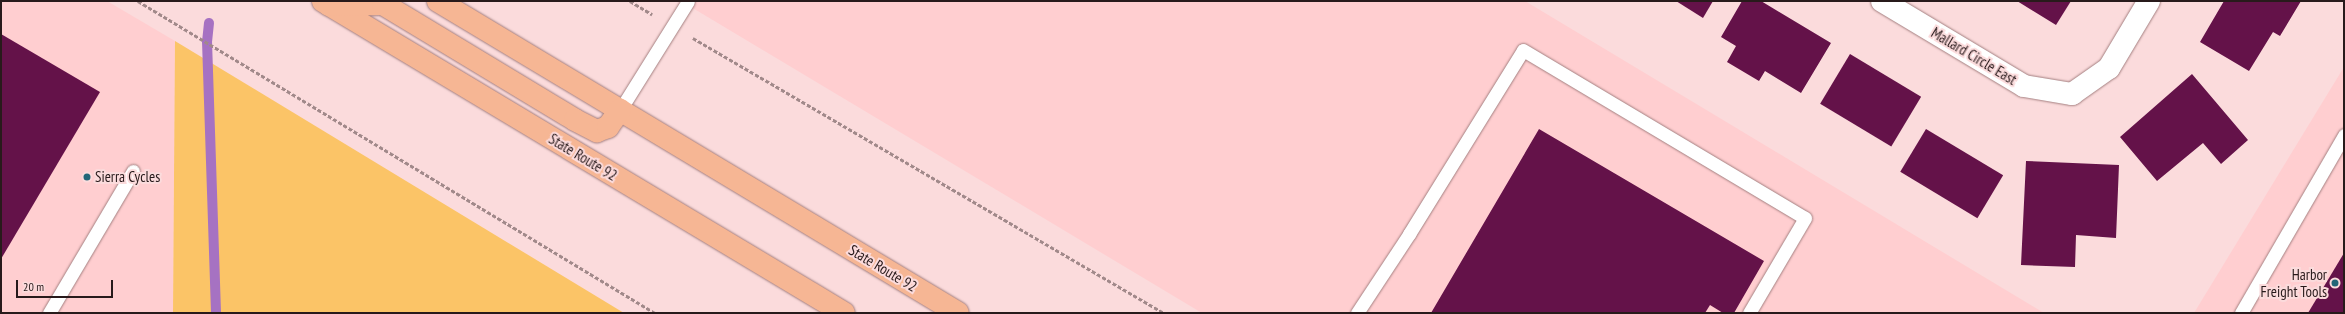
<!DOCTYPE html>
<html>
<head>
<meta charset="utf-8">
<style>
	body { margin:0 }
	#map { position:relative; width:2345px; height:314px; overflow:hidden; background:#fbdbdc; font-family:"PT Sans Narrow",sans-serif }
	div>[style] { position:absolute }
	.built>* { inset:0; background:#ffced0 }
	.green>* { inset:0; background:#fbc467 }
	.stream>* { height:10px; margin:-5px; padding:0 5px; transform-origin:5px; border-radius:5px; background:#a672c2 }
	.building>* { inset:0; background:#641249; transform-origin:0 0 }
	.path>* { height:2.5px; margin-top:-1.25px; transform-origin:0; background:repeating-linear-gradient(90deg,#a1898a 0 4px,transparent 0 6px) }
	.roads { filter:drop-shadow(0 0 1px #a48081) drop-shadow(0 0 1px #a48081) }
	.lane>* { height:13px; margin:-6.5px; padding:0 6.5px; transform-origin:6.5px; border-radius:6.5px; background:#fff }
	.street>* { height:22px; margin:-11px; padding:0 11px; transform-origin:11px; border-radius:11px; background:#fff }
	.primary>* { height:22px; margin:-11px; padding:0 11px; transform-origin:11px; border-radius:11px; background:#f6b694 }
	.dots>* { width:11px; height:11px; translate:-50% -50%; box-sizing:border-box; border:2px solid #fbdbdc; border-radius:50% }
	span { translate:-50% -50%; white-space:nowrap; text-align:center; line-height:1.15; -webkit-text-stroke:4px #fbdbdc; paint-order:stroke }
	.street-label { font-size:15px; color:#281a1b }
	.poi-label { font-size:15px; color:#281a1b }
	.left { translate:0 -50%; text-align:left }
	.right { translate:-100% -50%; text-align:right }
	.frame { position:absolute; inset:0; border:2px solid #281a1b; pointer-events:none }
	.scale { position:absolute; left:16px; top:280px; width:97px; height:18px; box-sizing:border-box; border:2px solid #281a1b; border-top:0; padding-left:5px; font-size:12px; line-height:14px; white-space:nowrap; color:#281a1b; -webkit-text-stroke:3px #fbdbdc; paint-order:stroke }
</style>
</head>
<body>
<div id="map">
	<div class="built">
		<i style="clip-path:polygon(1px 1px,107px 1px,175px 41px,173px 313px,1px 313px)"></i>
		<i style="clip-path:polygon(681px 1px,1525px 1px,2044px 313px,1202px 313px)"></i>
		<i style="clip-path:polygon(2344px 67px,2344px 313px,2194px 313px)"></i>
	</div>
	<div class="green">
		<i style="clip-path:polygon(175px 41px,624px 313px,173px 313px)"></i>
	</div>
	<div class="stream">
		<i style="left:209px;top:23px;width:18px;rotate:96deg"></i>
		<i style="left:207px;top:41px;width:272px;rotate:88.1deg"></i>
	</div>
	<div class="building">
		<i style="clip-path:polygon(1676px 1px,1713px 1px,1703px 18px)"></i>
		<i style="clip-path:polygon(1742px 1px,1761px 1px,1831px 43px,1801px 93px,1765px 71px,1759px 81px,1727px 62px,1736px 46px,1721px 37px)"></i>
		<i style="clip-path:polygon(2017px 1px,2071px 1px,2056px 25px)"></i>
		<i style="clip-path:polygon(2224px 1px,2301px 1px,2280px 36px,2273px 32px,2249px 71px,2200px 42px)"></i>
		<i style="clip-path:polygon(1px 34px,100px 92px,1px 259px)"></i>
		<i style="left:1850px;top:54px;width:83px;height:58px;rotate:31deg"></i>
		<i style="clip-path:polygon(2192px 74px,2248px 140px,2221px 164px,2203px 143px,2157px 181px,2120px 137px)"></i>
		<i style="clip-path:polygon(1539px 129px,1764px 261px,1734px 313px,1723px 313px,1710px 305px,1705px 313px,1431px 313px)"></i>
		<i style="left:1926px;top:129px;width:90px;height:50px;rotate:31deg"></i>
		<i style="clip-path:polygon(2026px 161px,2119px 165px,2116px 238px,2076px 235px,2075px 267px,2021px 265px)"></i>
		<i style="clip-path:polygon(2344px 253px,2344px 313px,2308px 313px)"></i>
	</div>
	<div class="path">
		<i style="left:138px;top:1px;width:604px;rotate:31.11deg"></i>
		<i style="left:630px;top:1px;width:26px;rotate:31deg"></i>
		<i style="left:693px;top:38px;width:545px;rotate:30.28deg"></i>
	</div>
	<div class="roads">
		<div class="lane">
			<i style="left:620px;top:110px;width:128px;rotate:-58deg"></i>
			<i style="left:49px;top:313px;width:165px;rotate:-59.4deg"></i>
			<i style="left:1357px;top:313px;width:95px;rotate:-56.6deg"></i>
			<i style="left:1409px;top:234px;width:216px;rotate:-58.2deg"></i>
			<i style="left:1523px;top:50px;width:328px;rotate:30.8deg"></i>
			<i style="left:1805px;top:218px;width:110px;rotate:120.5deg"></i>
			<i style="left:2241px;top:313px;width:206px;rotate:-59.9deg"></i>
		</div>
		<div class="street">
			<i style="left:1882px;top:1px;width:165px;rotate:30.9deg"></i>
			<i style="left:2024px;top:86px;width:49px;rotate:9.5deg"></i>
			<i style="left:2072px;top:94px;width:45px;rotate:-35.1deg"></i>
			<i style="left:2109px;top:68px;width:78px;rotate:-59.2deg"></i>
		</div>
		<div class="primary">
			<i style="left:323px;top:1px;width:607px;rotate:30.92deg"></i>
			<i style="left:438px;top:1px;width:606px;rotate:30.96deg"></i>
			<i style="left:329px;top:5px;width:54px;rotate:-1.1deg"></i>
			<i style="left:383px;top:4px;width:224px;rotate:31.1deg"></i>
			<i style="left:575px;top:120px;width:25px;rotate:27deg"></i>
			<i style="left:597px;top:131px;width:12px;rotate:-20deg"></i>
			<i style="left:608px;top:127px;width:21px;rotate:-55deg"></i>
		</div>
	</div>
	<div class="dots">
		<i style="left:87px;top:177px;background:#236678"></i>
		<i style="left:2335px;top:283px;background:#236678"></i>
	</div>
	<div class="street-label">
		<span style="left:1974px;top:56px;rotate:31deg">Mallard Circle East</span>
		<span style="left:583px;top:157px;rotate:31deg">State Route 92</span>
		<span style="left:883px;top:268px;rotate:31deg">State Route 92</span>
	</div>
	<div class="poi-label">
		<span class="left" style="left:95px;top:177px">Sierra Cycles</span>
		<span class="right" style="left:2327px;top:283px">Harbor<br>Freight Tools</span>
	</div>
	<div class="frame"></div>
	<div class="scale">20 m</div>
</div>
</body>
</html>
